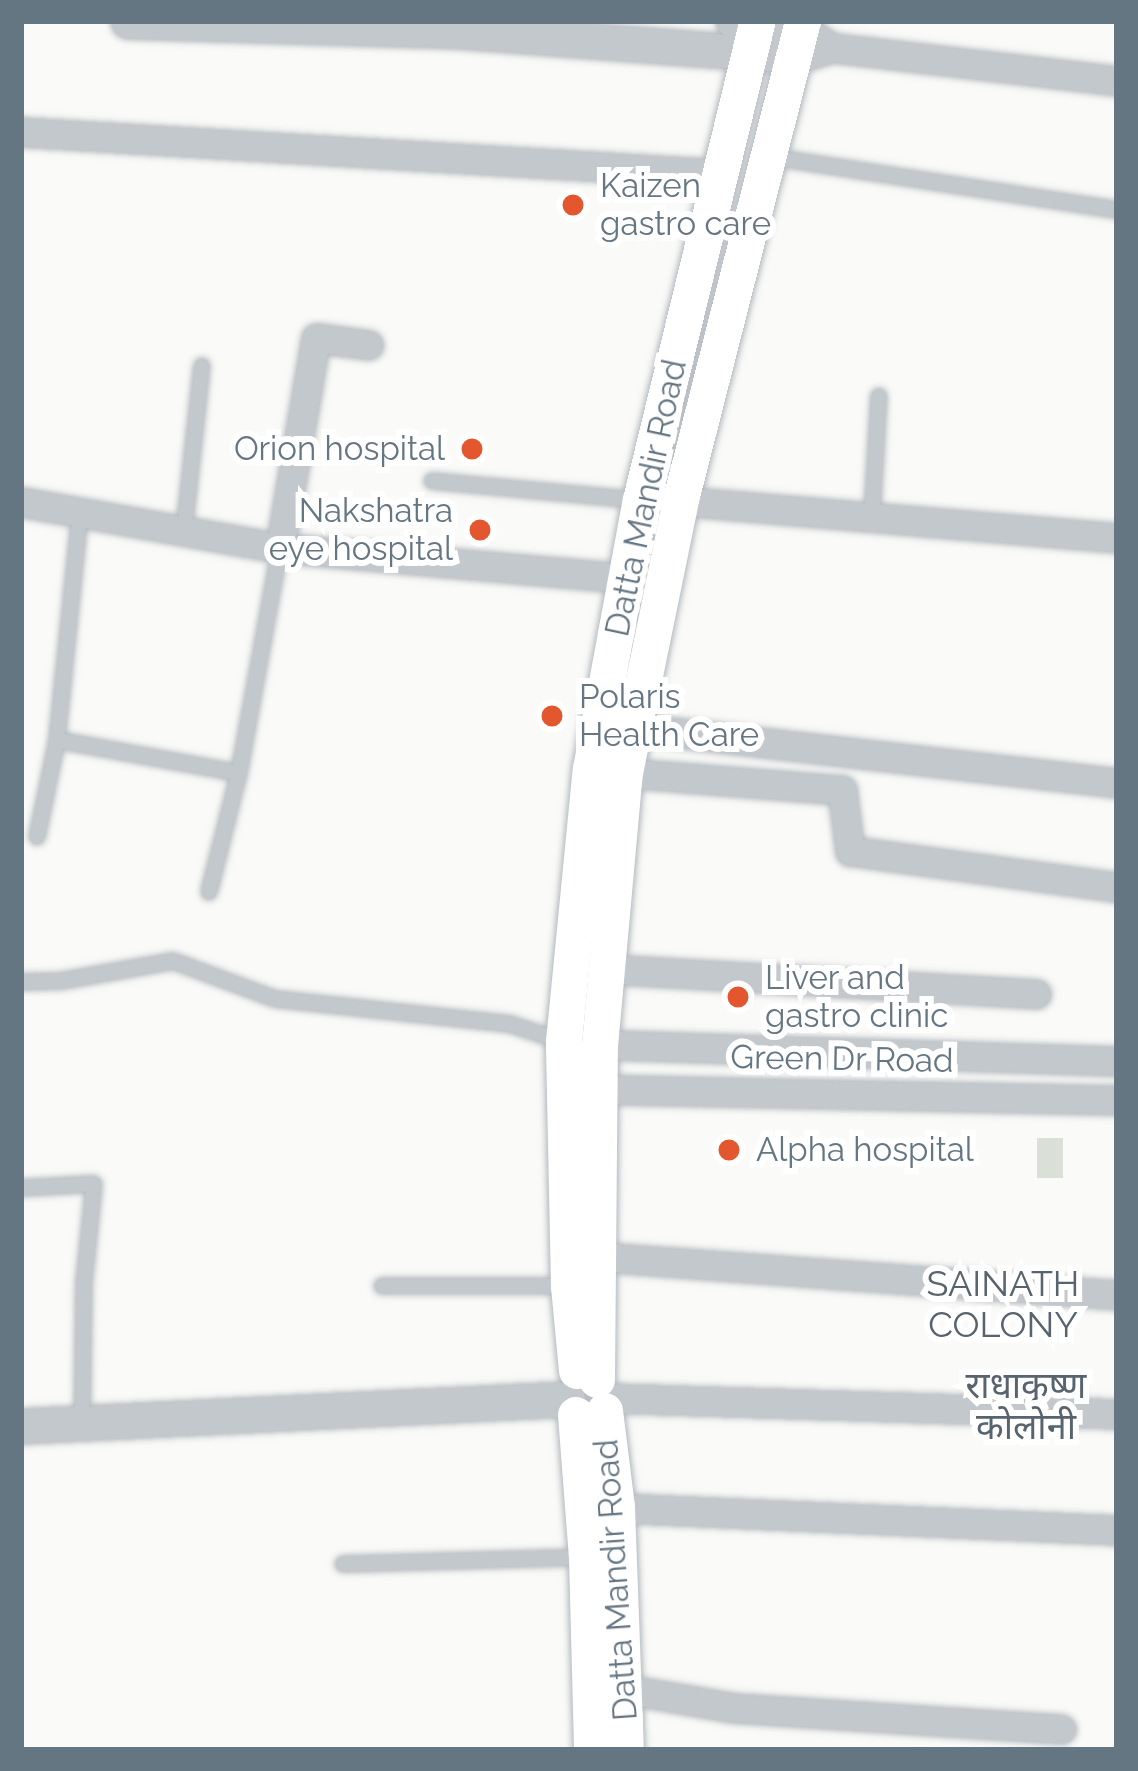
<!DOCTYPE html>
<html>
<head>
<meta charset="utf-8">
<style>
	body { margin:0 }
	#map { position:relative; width:1138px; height:1771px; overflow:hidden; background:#fafaf8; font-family:Raleway,"Noto Sans Devanagari",sans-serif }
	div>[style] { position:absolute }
	.green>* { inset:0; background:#dadfd7; transform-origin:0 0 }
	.roads { filter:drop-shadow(0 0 3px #b3babf) drop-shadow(0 0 3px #b3babf) }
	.service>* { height:14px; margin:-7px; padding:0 7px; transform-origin:7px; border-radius:7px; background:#c3c8cc }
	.minor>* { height:27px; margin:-13.5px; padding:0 13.5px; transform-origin:13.5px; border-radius:13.5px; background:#c3c8cc }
	.tertiary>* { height:33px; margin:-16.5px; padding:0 16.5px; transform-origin:16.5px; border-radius:16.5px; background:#c3c8cc }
	.secondary>* { height:36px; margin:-18px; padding:0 18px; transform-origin:18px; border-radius:18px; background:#fff }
	.dots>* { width:33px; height:33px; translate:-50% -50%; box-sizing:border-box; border:6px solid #fff; border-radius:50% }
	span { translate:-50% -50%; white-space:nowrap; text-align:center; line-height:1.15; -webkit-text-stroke:12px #fff; paint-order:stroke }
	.poi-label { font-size:33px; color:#657683 }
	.left { translate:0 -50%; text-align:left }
	.right { translate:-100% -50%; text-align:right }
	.street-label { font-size:33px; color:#657683 }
	.neighbourhood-label { font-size:36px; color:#57646e }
	.frame { position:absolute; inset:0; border:24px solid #657683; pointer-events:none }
</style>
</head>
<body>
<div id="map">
	<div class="green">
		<i style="left:1037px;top:1138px;width:26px;height:40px"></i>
	</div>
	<div class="roads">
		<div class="service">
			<i style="left:771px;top:157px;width:350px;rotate:8.7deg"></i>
			<i style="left:432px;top:481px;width:205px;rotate:5.3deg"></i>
			<i style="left:872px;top:516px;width:120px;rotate:-86.7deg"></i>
			<i style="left:184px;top:531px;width:166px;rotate:-83.8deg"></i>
			<i style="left:57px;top:740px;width:185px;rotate:10.3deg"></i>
			<i style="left:37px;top:837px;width:99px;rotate:-78.3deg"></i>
			<i style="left:57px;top:740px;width:228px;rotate:-84.2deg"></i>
			<i style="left:209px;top:892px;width:123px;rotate:-75.9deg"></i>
			<i style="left:239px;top:773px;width:229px;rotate:-79.7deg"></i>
			<i style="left:21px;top:982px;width:40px;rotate:-1.4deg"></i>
			<i style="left:61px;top:981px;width:114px;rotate:-10.1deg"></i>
			<i style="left:173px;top:961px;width:109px;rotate:20.4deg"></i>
			<i style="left:275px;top:999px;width:236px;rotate:6.1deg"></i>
			<i style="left:510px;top:1024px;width:54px;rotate:18.4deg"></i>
			<i style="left:21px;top:1188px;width:73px;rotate:-3.1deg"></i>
			<i style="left:94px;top:1184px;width:99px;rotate:95.8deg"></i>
			<i style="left:84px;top:1282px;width:140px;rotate:90.8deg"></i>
			<i style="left:382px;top:1286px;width:187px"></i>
			<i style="left:343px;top:1564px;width:244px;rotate:-1.6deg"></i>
		</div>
		<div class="minor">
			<i style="left:825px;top:47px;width:294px;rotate:6.6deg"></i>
			<i style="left:21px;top:132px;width:700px;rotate:3.44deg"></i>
			<i style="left:667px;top:500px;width:452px;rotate:4.8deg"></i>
			<i style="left:21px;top:502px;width:263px;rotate:10.1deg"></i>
			<i style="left:280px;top:548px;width:347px;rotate:5deg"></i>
			<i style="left:626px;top:578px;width:35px;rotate:16deg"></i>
			<i style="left:280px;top:548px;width:213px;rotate:-80.3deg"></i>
			<i style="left:316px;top:338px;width:53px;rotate:7.5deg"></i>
			<i style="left:635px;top:728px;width:485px;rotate:6.5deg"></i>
			<i style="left:625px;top:773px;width:218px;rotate:4.5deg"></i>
			<i style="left:842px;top:790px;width:62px;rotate:82.5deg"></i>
			<i style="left:850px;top:851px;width:269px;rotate:7.7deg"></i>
			<i style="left:605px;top:969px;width:432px;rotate:3.3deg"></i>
			<i style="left:580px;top:1044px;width:537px;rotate:1.81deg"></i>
			<i style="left:581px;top:1089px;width:536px;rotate:1.18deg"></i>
			<i style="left:600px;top:1257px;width:518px;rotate:4.2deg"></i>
			<i style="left:609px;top:1398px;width:508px;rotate:1.8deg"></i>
			<i style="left:617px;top:1508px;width:500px;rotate:2.52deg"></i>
			<i style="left:606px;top:1686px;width:131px;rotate:9.7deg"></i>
			<i style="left:735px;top:1708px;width:327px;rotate:3.7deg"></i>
		</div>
		<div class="tertiary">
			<i style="left:128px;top:21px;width:333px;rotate:1.7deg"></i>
			<i style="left:461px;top:31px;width:335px;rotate:4.3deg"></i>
			<i style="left:795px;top:56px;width:31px;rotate:-17deg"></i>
			<i style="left:733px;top:21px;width:69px;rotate:7.5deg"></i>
			<i style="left:801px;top:30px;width:27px;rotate:36deg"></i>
			<i style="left:21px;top:1426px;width:548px;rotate:-2.83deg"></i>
		</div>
		<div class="secondary">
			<i style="left:577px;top:1371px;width:85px;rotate:-95.4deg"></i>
			<i style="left:569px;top:1286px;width:244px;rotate:-91.2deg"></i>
			<i style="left:564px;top:1042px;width:274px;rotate:-84.4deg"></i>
			<i style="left:591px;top:769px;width:274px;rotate:-79.5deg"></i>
			<i style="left:641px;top:500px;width:493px;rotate:-76.3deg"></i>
			<i style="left:597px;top:1380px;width:334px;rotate:-89.5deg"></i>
			<i style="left:600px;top:1046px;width:274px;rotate:-84.8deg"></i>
			<i style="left:625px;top:773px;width:279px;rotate:-78.4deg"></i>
			<i style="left:681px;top:500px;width:494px;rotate:-75.7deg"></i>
			<i style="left:605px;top:1411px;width:98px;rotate:82.9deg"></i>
			<i style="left:617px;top:1508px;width:242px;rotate:87.9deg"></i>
			<i style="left:576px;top:1415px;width:142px;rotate:85.6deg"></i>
			<i style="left:587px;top:1557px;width:193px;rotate:88.5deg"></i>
		</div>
	</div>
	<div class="dots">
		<i style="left:573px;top:205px;background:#e4572e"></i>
		<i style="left:472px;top:449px;background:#e4572e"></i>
		<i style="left:480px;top:530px;background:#e4572e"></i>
		<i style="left:552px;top:716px;background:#e4572e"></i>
		<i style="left:738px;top:997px;background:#e4572e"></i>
		<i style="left:729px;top:1150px;background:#e4572e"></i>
	</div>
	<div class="poi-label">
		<span class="left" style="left:600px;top:205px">Kaizen<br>gastro care</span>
		<span class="right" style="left:445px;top:449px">Orion hospital</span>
		<span class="right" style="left:453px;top:530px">Nakshatra<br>eye hospital</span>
		<span class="left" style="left:579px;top:716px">Polaris<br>Health Care</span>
		<span class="left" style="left:765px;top:997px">Liver and<br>gastro clinic</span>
		<span class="left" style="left:756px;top:1150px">Alpha hospital</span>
	</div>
	<div class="street-label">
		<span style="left:646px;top:498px;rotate:-78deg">Datta Mandir Road</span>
		<span style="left:842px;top:1059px;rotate:1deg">Green Dr Road</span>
		<span style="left:616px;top:1580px;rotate:-94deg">Datta Mandir Road</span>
	</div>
	<div class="neighbourhood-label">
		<span style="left:1003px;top:1304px">SAINATH<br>COLONY</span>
		<span style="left:1026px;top:1406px">राधाकृष्ण<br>कोलोनी</span>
	</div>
	<div class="frame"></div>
</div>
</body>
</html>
